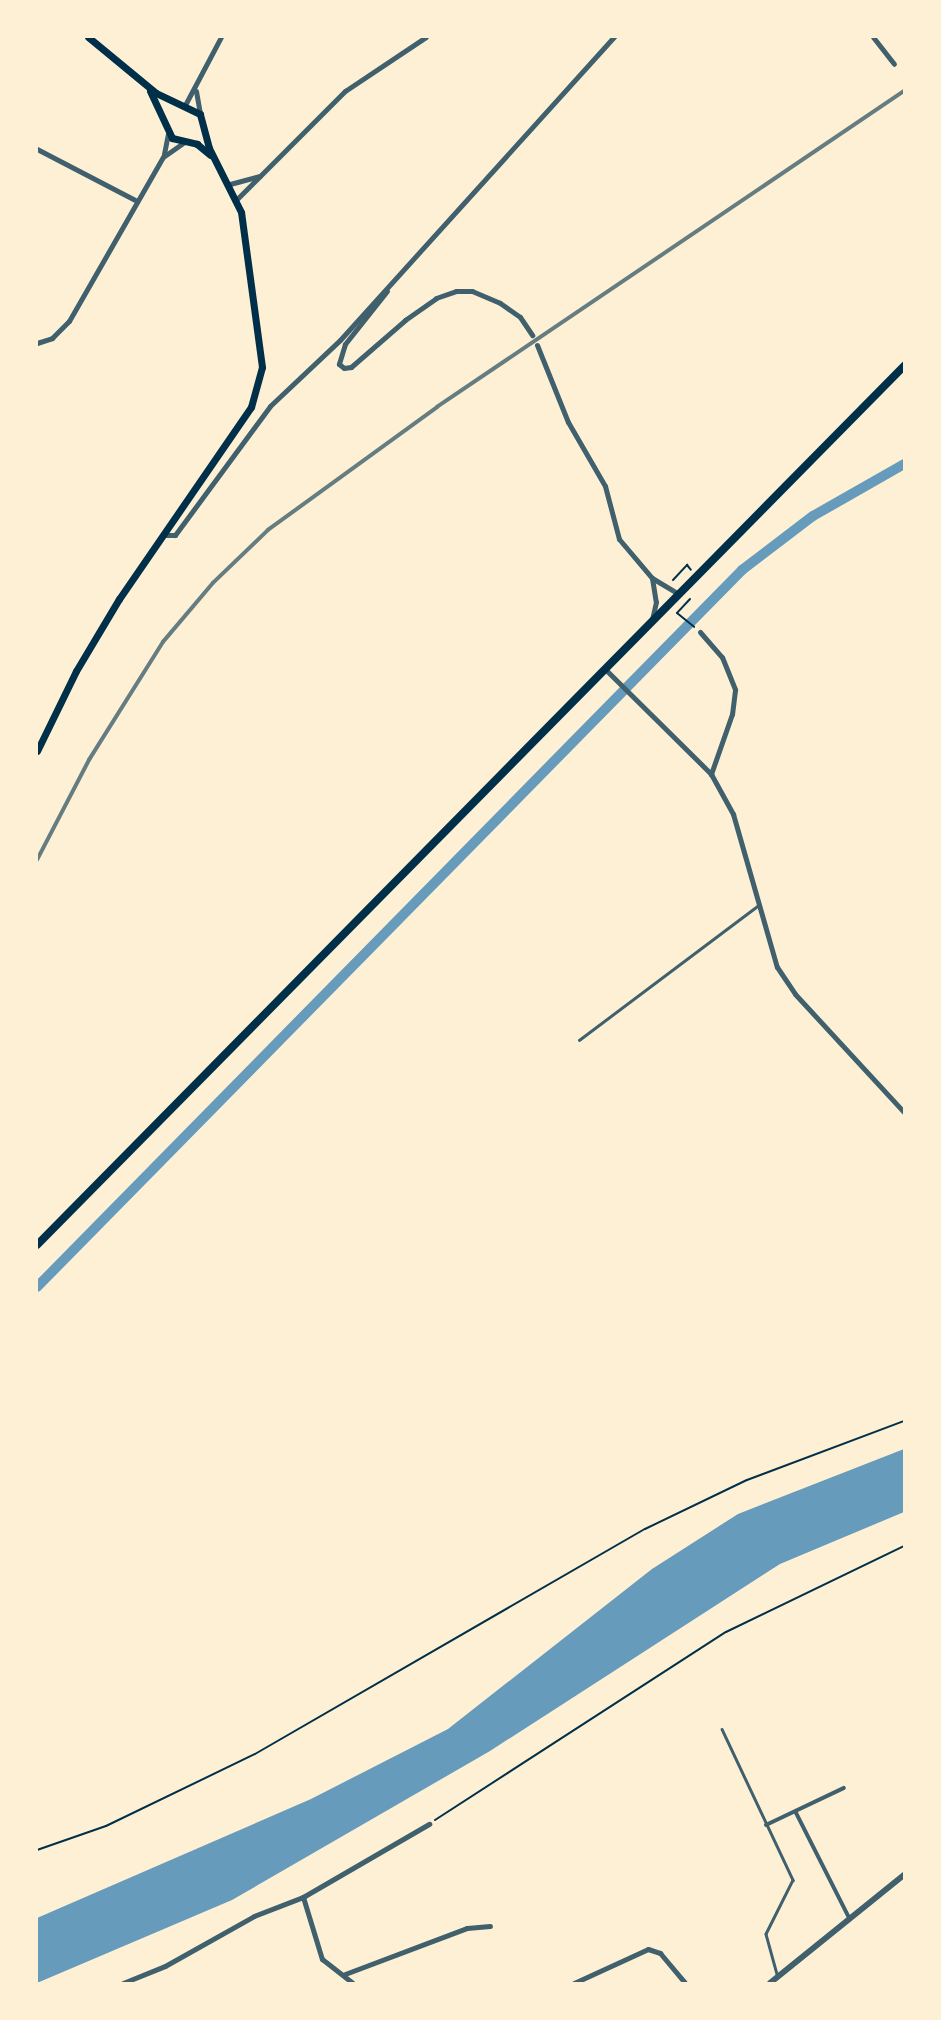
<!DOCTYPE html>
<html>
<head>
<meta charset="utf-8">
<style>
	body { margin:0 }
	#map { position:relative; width:941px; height:2020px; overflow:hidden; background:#fdf0d5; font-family:Raleway,sans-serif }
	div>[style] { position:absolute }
	.water>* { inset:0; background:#669bbc }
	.canal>* { height:10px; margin:-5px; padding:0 5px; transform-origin:5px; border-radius:5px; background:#669bbc }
	.path>* { height:2px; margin:-1px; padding:0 1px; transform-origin:1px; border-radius:1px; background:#003049 }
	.service>* { height:2.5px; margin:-1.25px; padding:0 1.25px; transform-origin:1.25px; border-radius:1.25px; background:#3f606c }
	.pedestrian>* { height:3.5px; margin:-1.75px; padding:0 1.75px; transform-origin:1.75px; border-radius:1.75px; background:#3f606c }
	.minor>* { height:5px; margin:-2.5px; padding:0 2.5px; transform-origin:2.5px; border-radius:2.5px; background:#3f606c }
	.tertiary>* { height:6px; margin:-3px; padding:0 3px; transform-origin:3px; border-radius:3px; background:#3f606c }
	.secondary>* { height:7px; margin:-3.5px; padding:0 3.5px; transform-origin:3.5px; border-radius:3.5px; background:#003049 }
	.primary>* { height:8px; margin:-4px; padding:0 4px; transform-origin:4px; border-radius:4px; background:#003049 }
	.rail>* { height:3.5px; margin:-1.75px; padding:0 1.75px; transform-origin:1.75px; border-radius:1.75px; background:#657d81 }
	span { translate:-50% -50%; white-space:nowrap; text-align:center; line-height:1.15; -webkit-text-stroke:6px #fdf0d5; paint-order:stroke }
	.frame { position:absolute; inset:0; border:38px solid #fdf0d5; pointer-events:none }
</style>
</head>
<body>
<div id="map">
	<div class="water">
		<i style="clip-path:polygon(904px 1449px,904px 1512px,780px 1564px,490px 1751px,232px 1900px,37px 1983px,37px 1918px,311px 1799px,448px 1729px,652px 1569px,738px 1514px)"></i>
	</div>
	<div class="canal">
		<i style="left:37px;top:1287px;width:1006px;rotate:-45.48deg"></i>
		<i style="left:742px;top:570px;width:89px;rotate:-37.3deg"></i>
		<i style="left:813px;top:516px;width:105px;rotate:-29.7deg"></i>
	</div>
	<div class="path">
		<i style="left:673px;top:580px;width:21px;rotate:-47deg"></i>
		<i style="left:687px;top:565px;width:6px;rotate:51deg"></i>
		<i style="left:690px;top:599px;width:19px;rotate:133deg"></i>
		<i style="left:677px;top:613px;width:22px;rotate:39deg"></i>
		<i style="left:435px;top:1820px;width:346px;rotate:-32.9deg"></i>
		<i style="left:726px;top:1632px;width:198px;rotate:-25.8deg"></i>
		<i style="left:37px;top:1850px;width:73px;rotate:-19.2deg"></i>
		<i style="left:106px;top:1826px;width:165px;rotate:-25.8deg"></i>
		<i style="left:255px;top:1754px;width:450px;rotate:-30deg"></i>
		<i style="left:645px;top:1529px;width:113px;rotate:-25.7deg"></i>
		<i style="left:747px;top:1480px;width:168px;rotate:-20.6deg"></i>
	</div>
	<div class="service">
		<i style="left:579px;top:1040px;width:225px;rotate:-36.9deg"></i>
		<i style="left:722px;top:1729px;width:167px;rotate:64.8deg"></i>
		<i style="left:793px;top:1880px;width:60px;rotate:116.6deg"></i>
		<i style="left:766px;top:1934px;width:41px;rotate:74.6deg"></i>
	</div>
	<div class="pedestrian">
		<i style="left:796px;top:1812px;width:120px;rotate:63.2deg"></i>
		<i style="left:766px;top:1825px;width:86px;rotate:-25.4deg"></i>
	</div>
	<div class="minor">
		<i style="left:873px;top:37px;width:34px;rotate:52deg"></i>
		<i style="left:196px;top:91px;width:23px;rotate:80deg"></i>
		<i style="left:185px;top:105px;width:77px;rotate:-62.1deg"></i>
		<i style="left:37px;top:149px;width:110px;rotate:27.5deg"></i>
		<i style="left:164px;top:154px;width:20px;rotate:-79deg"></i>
		<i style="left:230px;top:184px;width:31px;rotate:-15deg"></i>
		<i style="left:237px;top:199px;width:153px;rotate:-45deg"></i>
		<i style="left:345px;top:91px;width:97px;rotate:-33.7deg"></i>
		<i style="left:387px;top:291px;width:68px;rotate:128.4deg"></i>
		<i style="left:345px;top:344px;width:21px;rotate:107deg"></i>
		<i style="left:339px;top:364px;width:6px;rotate:39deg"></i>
		<i style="left:344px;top:368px;width:7px;rotate:-8deg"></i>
		<i style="left:351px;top:367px;width:72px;rotate:-41deg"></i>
		<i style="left:405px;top:320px;width:38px;rotate:-35deg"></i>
		<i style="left:436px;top:298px;width:21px;rotate:-19deg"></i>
		<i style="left:456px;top:291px;width:16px"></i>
		<i style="left:472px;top:291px;width:30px;rotate:23deg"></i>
		<i style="left:500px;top:303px;width:24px;rotate:35deg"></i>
		<i style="left:520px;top:317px;width:22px;rotate:56deg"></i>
		<i style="left:37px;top:343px;width:16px;rotate:-18deg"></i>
		<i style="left:52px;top:338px;width:24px;rotate:-45deg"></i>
		<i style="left:69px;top:321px;width:189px;rotate:-60.2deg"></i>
		<i style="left:163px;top:157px;width:24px;rotate:-35deg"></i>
		<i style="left:537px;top:345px;width:83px;rotate:68.1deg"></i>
		<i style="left:568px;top:422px;width:74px;rotate:60deg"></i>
		<i style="left:605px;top:486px;width:55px;rotate:75.2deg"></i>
		<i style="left:619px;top:539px;width:51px;rotate:49.8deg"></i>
		<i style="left:652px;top:578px;width:31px;rotate:31deg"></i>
		<i style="left:163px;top:535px;width:12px"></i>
		<i style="left:175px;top:535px;width:160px;rotate:-53.6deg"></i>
		<i style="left:270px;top:406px;width:96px;rotate:-43.3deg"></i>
		<i style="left:340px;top:340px;width:409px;rotate:-47.9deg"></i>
		<i style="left:652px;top:578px;width:24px;rotate:81deg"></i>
		<i style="left:656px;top:602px;width:17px;rotate:103deg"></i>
		<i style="left:700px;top:632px;width:33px;rotate:49deg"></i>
		<i style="left:722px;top:657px;width:35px;rotate:68deg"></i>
		<i style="left:735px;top:690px;width:24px;rotate:97deg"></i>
		<i style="left:732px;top:714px;width:64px;rotate:109.3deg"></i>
		<i style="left:604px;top:668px;width:151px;rotate:44.7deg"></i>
		<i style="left:711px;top:774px;width:46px;rotate:61.2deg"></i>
		<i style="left:733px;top:814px;width:159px;rotate:74deg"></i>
		<i style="left:777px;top:967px;width:32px;rotate:56deg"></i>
		<i style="left:795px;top:994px;width:161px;rotate:47.3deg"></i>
		<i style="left:303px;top:1897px;width:65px;rotate:73deg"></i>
		<i style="left:322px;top:1959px;width:39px;rotate:38deg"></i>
		<i style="left:345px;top:1974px;width:130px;rotate:-20.7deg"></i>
		<i style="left:467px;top:1928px;width:23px;rotate:-5deg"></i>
		<i style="left:123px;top:1983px;width:45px;rotate:-22deg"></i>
		<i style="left:165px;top:1966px;width:102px;rotate:-29.3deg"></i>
		<i style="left:254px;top:1916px;width:53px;rotate:-21.2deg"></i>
		<i style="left:303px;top:1897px;width:146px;rotate:-30.1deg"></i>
		<i style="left:574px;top:1983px;width:81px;rotate:-24.7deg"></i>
		<i style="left:648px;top:1949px;width:13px;rotate:18deg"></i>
		<i style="left:660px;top:1953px;width:39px;rotate:50deg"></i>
	</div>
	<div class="tertiary">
		<i style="left:770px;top:1983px;width:172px;rotate:-38.9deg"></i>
	</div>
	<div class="secondary">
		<i style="left:150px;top:91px;width:52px;rotate:64.9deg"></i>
		<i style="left:172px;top:138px;width:26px;rotate:13deg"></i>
		<i style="left:197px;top:144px;width:17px;rotate:40deg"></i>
		<i style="left:37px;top:751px;width:89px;rotate:-64deg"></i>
		<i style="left:76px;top:671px;width:84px;rotate:-59.2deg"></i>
		<i style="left:119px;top:599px;width:233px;rotate:-55.5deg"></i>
		<i style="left:251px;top:407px;width:41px;rotate:-74.6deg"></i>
		<i style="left:262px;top:367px;width:156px;rotate:-97.7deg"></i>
		<i style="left:241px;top:212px;width:72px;rotate:-116.6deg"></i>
		<i style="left:209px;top:148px;width:35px;rotate:-105deg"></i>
		<i style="left:200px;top:114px;width:49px;rotate:-154.5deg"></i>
		<i style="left:156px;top:93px;width:88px;rotate:-140.5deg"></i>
	</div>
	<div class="primary">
		<i style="left:37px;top:1245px;width:1235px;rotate:-45.39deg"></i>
	</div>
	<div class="rail">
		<i style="left:37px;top:860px;width:113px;rotate:-62.5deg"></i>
		<i style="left:89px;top:760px;width:139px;rotate:-57.9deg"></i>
		<i style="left:163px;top:642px;width:77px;rotate:-49.7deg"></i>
		<i style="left:213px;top:583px;width:76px;rotate:-43.9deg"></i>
		<i style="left:268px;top:530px;width:209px;rotate:-36deg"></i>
		<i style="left:437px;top:407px;width:564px;rotate:-34.08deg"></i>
	</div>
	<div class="frame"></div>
</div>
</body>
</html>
